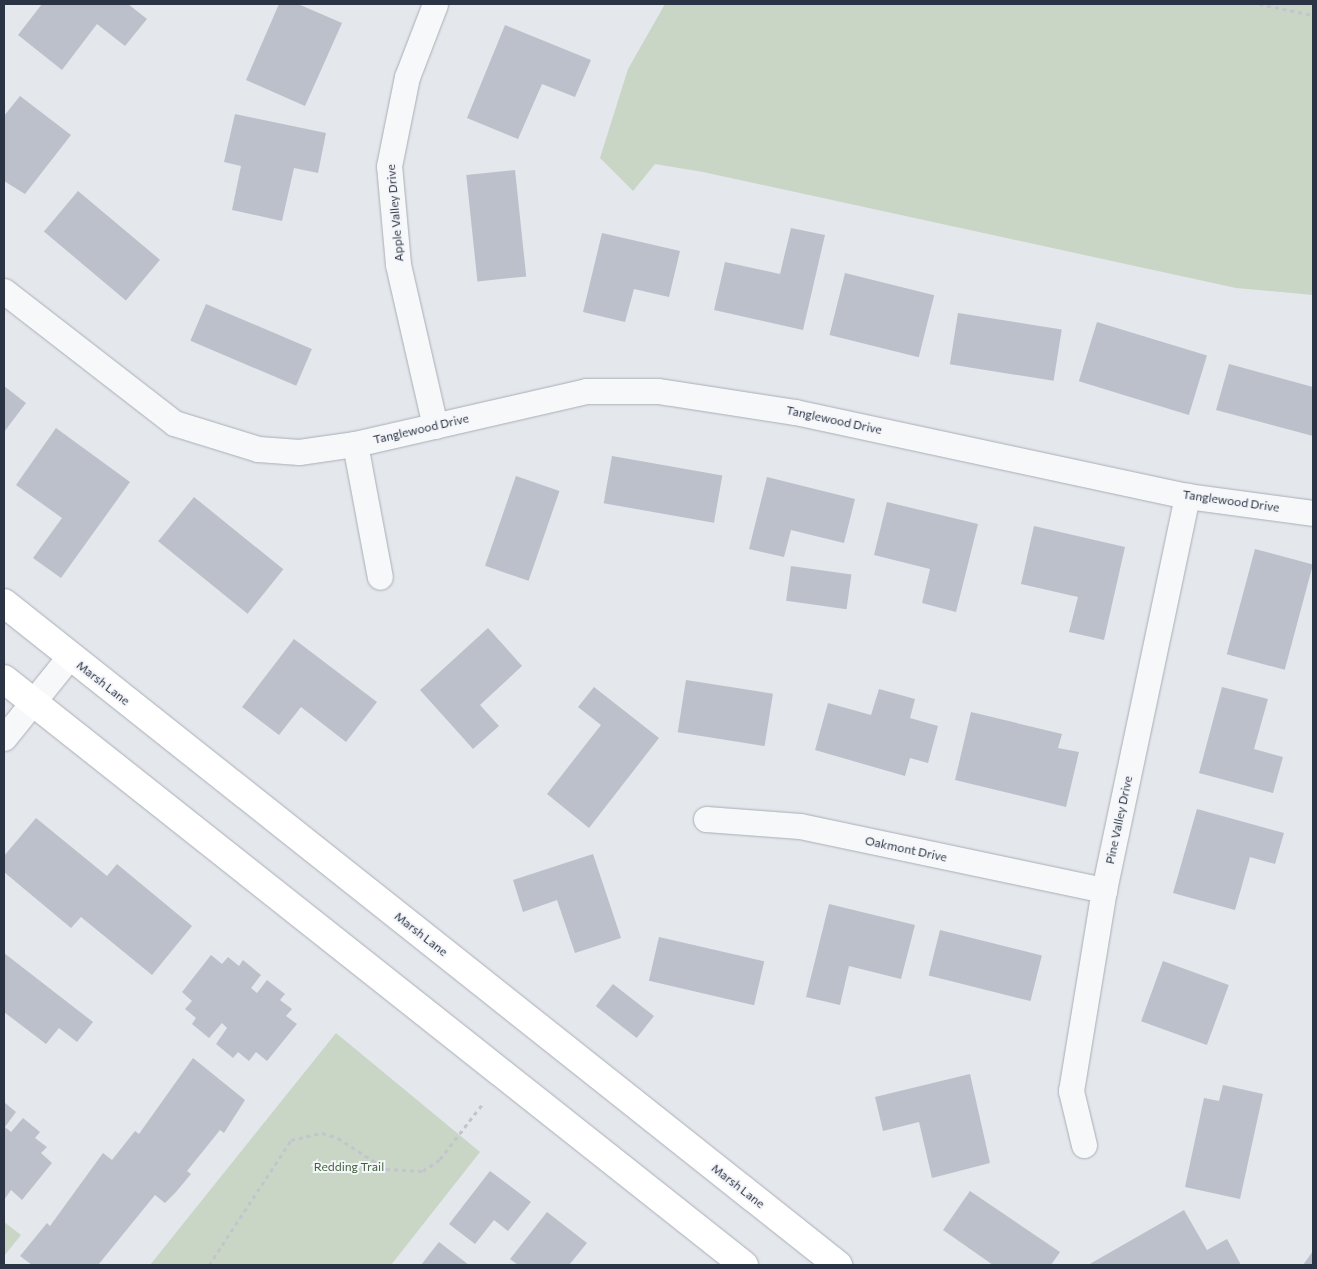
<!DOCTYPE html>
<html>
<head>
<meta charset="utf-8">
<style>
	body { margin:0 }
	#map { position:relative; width:1317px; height:1269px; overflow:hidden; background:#e4e7ec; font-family:Commissioner,sans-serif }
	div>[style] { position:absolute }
	.green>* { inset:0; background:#c9d6c5 }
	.building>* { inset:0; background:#bbc0ca; transform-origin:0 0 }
	.path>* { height:3px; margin-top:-1.5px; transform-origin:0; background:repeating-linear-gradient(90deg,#c2c5cb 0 4px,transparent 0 8px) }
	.roads { filter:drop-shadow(0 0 1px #a9aeb7) drop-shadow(0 0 1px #a9aeb7) }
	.street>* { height:25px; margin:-12.5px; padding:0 12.5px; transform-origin:12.5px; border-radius:12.5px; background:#f7f8fa }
	.secondary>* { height:28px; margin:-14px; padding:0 14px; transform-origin:14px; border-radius:14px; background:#fff }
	span { translate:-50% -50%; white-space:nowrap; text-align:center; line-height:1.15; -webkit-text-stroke:4px #f4f6f9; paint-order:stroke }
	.street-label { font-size:12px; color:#2b3445 }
	.park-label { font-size:12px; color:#3f6138 }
	.frame { position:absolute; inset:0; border:5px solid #2b3445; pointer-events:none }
</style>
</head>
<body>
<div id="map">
	<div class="green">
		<i style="clip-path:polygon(665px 4px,1313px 4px,1313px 295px,1236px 288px,703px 172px,655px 164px,633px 191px,600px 158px,628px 69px)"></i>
		<i style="clip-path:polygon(336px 1033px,480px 1152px,391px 1265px,150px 1265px)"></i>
		<i style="clip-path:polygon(4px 1222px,21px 1235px,4px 1256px)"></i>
	</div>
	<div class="building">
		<i style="clip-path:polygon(42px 4px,128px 4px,147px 19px,125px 46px,97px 24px,62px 70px,18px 35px)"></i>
		<i style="clip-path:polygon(279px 4px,298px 4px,342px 23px,305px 106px,246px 80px)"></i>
		<i style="clip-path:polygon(505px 25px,591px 60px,575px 97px,542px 84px,518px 139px,467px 118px)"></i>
		<i style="clip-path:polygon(20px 96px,71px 135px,25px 194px,4px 181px,4px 116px)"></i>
		<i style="clip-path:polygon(235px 114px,326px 133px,318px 173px,294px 168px,282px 221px,232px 210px,241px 166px,224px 162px)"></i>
		<i style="left:515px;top:170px;width:107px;height:49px;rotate:84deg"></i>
		<i style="left:78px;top:191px;width:107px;height:53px;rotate:40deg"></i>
		<i style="clip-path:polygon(791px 228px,825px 235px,803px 330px,714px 310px,725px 262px,780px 274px)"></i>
		<i style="clip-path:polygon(602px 233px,680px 251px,669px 297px,634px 289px,625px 322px,583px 312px)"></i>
		<i style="left:845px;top:273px;width:92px;height:64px;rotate:14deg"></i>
		<i style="left:206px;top:304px;width:115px;height:40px;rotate:23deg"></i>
		<i style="left:958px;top:313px;width:105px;height:52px;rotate:9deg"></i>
		<i style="left:1097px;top:322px;width:115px;height:62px;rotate:17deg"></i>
		<i style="clip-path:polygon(1229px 364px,1313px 387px,1313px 436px,1216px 410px)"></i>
		<i style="clip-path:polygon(4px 386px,26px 403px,4px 432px)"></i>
		<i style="clip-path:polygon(56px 428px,130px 482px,61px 578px,33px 558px,62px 518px,16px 485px)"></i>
		<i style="left:612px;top:456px;width:112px;height:48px;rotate:10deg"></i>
		<i style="left:516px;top:476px;width:46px;height:95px;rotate:19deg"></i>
		<i style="clip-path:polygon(767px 477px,855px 499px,844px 543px,791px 530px,784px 557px,749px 549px)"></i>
		<i style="left:194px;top:497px;width:115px;height:57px;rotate:39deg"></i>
		<i style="clip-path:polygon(887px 502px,978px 524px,956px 612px,922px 603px,930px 569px,874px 555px)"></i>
		<i style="clip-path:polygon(1034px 526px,1125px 547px,1104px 640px,1069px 632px,1078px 597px,1021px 584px)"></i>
		<i style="left:1255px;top:549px;width:60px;height:109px;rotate:15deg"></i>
		<i style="left:791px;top:566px;width:61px;height:35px;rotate:8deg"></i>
		<i style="clip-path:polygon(488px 628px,522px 666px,480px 705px,499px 726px,473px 749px,420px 690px)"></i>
		<i style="clip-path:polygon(294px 639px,377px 702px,346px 742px,301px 707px,279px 735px,242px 707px)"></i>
		<i style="left:686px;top:680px;width:88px;height:53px;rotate:9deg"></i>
		<i style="clip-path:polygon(594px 687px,659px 738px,589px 828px,547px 794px,601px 725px,578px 707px)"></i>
		<i style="clip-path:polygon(1222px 687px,1268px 699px,1254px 749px,1283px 757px,1273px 793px,1199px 773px)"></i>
		<i style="clip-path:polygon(879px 689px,915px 699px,910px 718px,938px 726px,928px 763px,910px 758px,905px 776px,815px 750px,828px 703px,871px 715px)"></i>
		<i style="clip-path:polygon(971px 712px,1062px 734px,1058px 748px,1079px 752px,1066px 807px,955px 780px)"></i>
		<i style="clip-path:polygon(1197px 809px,1284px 833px,1275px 864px,1250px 857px,1235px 910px,1173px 893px)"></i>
		<i style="clip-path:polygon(36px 818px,107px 876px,117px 864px,192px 926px,152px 975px,81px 917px,71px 928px,4px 872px,4px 856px)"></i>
		<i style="clip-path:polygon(593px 854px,621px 938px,575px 953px,557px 900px,523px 912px,513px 880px)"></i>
		<i style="clip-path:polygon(829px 904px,915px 925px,901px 979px,849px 966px,840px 1005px,806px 997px)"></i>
		<i style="left:940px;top:930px;width:105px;height:47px;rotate:14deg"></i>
		<i style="left:659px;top:937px;width:108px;height:45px;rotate:13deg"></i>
		<i style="clip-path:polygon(4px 953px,93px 1022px,77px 1042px,59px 1028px,46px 1044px,4px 1012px)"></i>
		<i style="clip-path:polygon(211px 955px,222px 964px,228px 957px,239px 966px,243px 960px,261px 975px,251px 988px,257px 993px,267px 980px,285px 994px,280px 1000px,292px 1009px,286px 1016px,297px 1024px,267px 1061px,256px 1052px,249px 1061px,238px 1052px,233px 1058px,216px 1044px,227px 1028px,222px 1023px,209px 1038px,192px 1024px,196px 1018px,185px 1009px,192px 1001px,182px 992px)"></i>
		<i style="left:1163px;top:961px;width:70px;height:64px;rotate:20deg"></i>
		<i style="left:613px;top:984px;width:52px;height:28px;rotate:38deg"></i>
		<i style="clip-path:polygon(193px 1058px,245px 1100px,224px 1133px,220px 1130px,187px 1171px,191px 1174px,176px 1192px,165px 1203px,155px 1195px,98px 1265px,32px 1265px,20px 1256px,47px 1223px,50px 1226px,103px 1153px,112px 1160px,135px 1131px,139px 1134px)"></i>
		<i style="clip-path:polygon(970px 1074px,990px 1163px,932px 1178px,919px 1122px,883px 1131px,875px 1097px)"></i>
		<i style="clip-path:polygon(1223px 1085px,1263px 1094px,1240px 1199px,1185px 1187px,1204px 1098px,1219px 1101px)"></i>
		<i style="clip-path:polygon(4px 1102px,16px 1112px,5px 1127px,11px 1132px,23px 1118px,40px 1132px,35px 1138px,47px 1147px,41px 1153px,52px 1163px,22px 1200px,11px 1190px,4px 1200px)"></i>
		<i style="clip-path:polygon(490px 1171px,531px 1202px,508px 1231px,494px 1220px,475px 1244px,449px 1224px)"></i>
		<i style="clip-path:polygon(970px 1191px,1060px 1252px,1051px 1265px,993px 1265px,943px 1230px)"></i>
		<i style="clip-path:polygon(1184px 1210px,1207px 1250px,1227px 1239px,1241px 1265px,1088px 1265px)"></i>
		<i style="clip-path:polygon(547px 1212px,587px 1243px,569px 1265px,518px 1265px,510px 1259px)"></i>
		<i style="clip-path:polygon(439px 1242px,469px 1265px,421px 1265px)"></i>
		<i style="clip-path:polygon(1313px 1251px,1313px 1265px,1303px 1265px)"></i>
	</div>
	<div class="path">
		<i style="left:1259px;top:4px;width:55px;rotate:11.5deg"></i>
		<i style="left:209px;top:1265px;width:149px;rotate:-56.7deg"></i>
		<i style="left:291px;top:1140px;width:32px;rotate:-13deg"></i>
		<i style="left:322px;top:1133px;width:17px;rotate:17deg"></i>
		<i style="left:338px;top:1138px;width:57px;rotate:32.9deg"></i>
		<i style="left:386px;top:1169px;width:37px;rotate:3deg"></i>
		<i style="left:423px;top:1171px;width:21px;rotate:-35deg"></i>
		<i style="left:440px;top:1159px;width:72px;rotate:-52.3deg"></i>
	</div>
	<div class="roads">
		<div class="street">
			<i style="left:4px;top:291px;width:215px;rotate:37.8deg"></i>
			<i style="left:174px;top:423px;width:88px;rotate:17.2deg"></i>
			<i style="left:258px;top:449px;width:41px;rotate:4.2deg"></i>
			<i style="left:299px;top:452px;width:57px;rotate:-8.1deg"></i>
			<i style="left:355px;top:444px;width:237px;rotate:-12.9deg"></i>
			<i style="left:586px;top:391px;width:72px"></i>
			<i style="left:658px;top:391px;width:139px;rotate:8.7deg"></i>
			<i style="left:795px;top:412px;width:401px;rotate:12.1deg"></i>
			<i style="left:1187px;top:496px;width:127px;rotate:7.7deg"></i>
			<i style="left:435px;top:426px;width:166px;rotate:-102.9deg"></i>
			<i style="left:398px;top:264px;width:98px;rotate:-95.2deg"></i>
			<i style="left:389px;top:166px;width:91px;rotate:-78.6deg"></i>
			<i style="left:407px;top:77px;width:78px;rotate:-69deg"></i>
			<i style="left:355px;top:444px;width:135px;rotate:79.4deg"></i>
			<i style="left:4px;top:738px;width:105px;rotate:-51.2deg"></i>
			<i style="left:706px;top:819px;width:94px;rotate:4.3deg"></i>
			<i style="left:800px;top:826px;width:311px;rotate:11.9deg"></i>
			<i style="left:1084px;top:1145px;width:56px;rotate:-103.5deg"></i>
			<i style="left:1071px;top:1091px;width:204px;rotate:-80.7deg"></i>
			<i style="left:1104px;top:890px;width:403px;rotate:-78.1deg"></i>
		</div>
		<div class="secondary">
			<i style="left:4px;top:603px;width:1065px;rotate:38.44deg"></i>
			<i style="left:4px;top:679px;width:944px;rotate:38.38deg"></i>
		</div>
	</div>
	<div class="street-label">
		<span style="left:395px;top:213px;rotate:-95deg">Apple Valley Drive</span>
		<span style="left:834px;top:420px;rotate:12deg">Tanglewood Drive</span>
		<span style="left:421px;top:429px;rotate:-13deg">Tanglewood Drive</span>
		<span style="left:1231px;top:501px;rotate:8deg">Tanglewood Drive</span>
		<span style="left:103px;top:683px;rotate:38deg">Marsh Lane</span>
		<span style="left:1119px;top:820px;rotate:-78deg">Pine Valley Drive</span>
		<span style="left:906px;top:849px;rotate:12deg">Oakmont Drive</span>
		<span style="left:421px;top:934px;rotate:38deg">Marsh Lane</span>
		<span style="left:738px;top:1186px;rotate:38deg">Marsh Lane</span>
	</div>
	<div class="park-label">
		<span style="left:349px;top:1167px">Redding Trail</span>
	</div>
	<div class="frame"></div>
</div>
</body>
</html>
